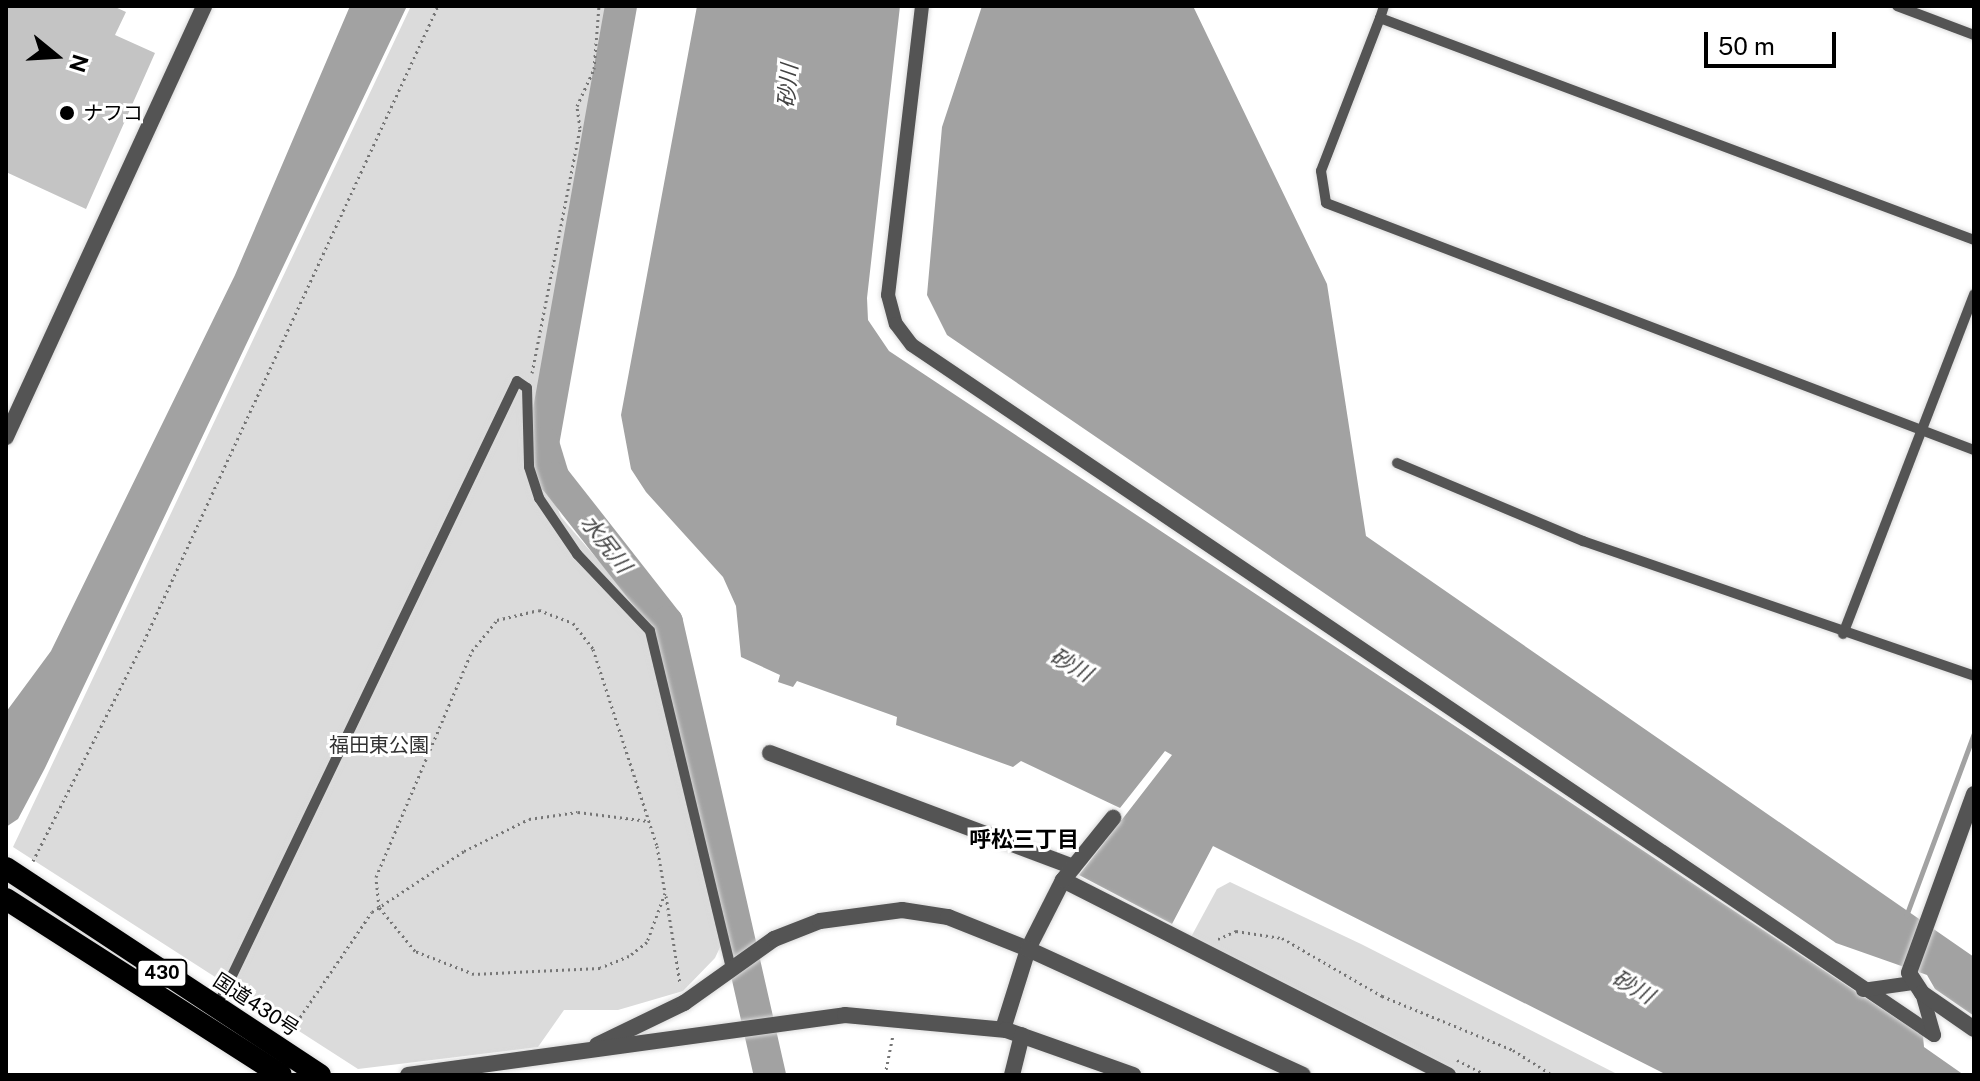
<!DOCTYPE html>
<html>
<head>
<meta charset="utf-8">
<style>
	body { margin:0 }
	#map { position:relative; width:1980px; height:1081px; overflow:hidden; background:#fff; font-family:"Public Sans","Noto Sans JP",sans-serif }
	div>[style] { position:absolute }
	.green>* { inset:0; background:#dbdbdb }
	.water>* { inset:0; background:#a2a2a2 }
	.stream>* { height:5px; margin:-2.5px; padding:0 2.5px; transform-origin:2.5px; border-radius:2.5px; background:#a2a2a2 }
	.river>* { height:32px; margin:-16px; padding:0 16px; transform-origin:16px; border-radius:16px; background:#a2a2a2 }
	.building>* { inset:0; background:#c4c4c4 }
	.path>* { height:3px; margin-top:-1.5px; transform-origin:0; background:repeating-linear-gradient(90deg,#767676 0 2px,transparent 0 6px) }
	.roads { filter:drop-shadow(0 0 2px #dbdbdb) drop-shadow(0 0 2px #dbdbdb) }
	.service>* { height:10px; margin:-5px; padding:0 5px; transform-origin:5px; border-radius:5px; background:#545454 }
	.pedestrian>* { height:14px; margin:-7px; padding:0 7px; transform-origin:7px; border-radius:7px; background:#545454 }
	.minor>* { height:16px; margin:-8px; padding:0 8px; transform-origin:8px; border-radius:8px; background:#545454 }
	.tertiary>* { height:16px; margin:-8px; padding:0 8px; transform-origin:8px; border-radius:8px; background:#545454 }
	.trunk>* { height:22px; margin:-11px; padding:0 11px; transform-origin:11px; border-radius:11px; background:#000 }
	.dots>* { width:22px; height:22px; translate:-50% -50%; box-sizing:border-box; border:4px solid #fff; border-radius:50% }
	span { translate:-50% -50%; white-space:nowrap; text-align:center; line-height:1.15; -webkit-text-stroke:6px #fff; paint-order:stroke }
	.shield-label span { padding:2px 6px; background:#fff; border:2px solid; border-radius:6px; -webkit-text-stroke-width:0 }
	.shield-label { font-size:18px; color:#000; font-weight:700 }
	.poi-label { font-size:20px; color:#000 }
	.left { translate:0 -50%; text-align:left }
	.park-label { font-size:20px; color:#323232 }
	.street-label { font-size:20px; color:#000 }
	.water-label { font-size:22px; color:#434343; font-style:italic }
	.neighbourhood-label { font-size:22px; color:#000; font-weight:700 }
	.frame { position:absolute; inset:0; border:8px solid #000; pointer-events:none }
	.north { position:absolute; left:16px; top:16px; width:80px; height:80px; -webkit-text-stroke:6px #fff; paint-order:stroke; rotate:108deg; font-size:22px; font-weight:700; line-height:32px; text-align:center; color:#000 }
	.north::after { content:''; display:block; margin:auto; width:28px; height:36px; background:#000; clip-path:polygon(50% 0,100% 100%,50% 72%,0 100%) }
	.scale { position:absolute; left:1704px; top:32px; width:132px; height:36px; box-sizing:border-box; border:4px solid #000; border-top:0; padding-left:10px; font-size:24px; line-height:28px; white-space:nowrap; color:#000; -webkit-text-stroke:6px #fff; paint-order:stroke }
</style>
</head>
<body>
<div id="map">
	<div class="green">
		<i style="clip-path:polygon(411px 6px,610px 6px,533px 446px,561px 517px,654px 625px,729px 928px,715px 958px,683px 991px,618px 1010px,564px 1010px,538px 1047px,358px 1069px,13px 847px)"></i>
		<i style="clip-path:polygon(1230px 882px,1361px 944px,1619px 1075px,1455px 1075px,1191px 937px,1217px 889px)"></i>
	</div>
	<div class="water">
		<i style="clip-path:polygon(350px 6px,407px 6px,45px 768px,18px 819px,6px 827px,6px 712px,51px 651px,235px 275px)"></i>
		<i style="clip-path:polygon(697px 6px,900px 6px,867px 298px,868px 320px,889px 351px,1923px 1036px,1924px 1047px,1964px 1075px,1667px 1075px,1213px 846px,1172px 924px,1079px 875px,1172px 755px,1165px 751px,1120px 808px,1021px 761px,1013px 767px,896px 725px,897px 717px,797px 681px,793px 687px,778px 682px,780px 675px,741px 657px,736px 606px,723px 577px,646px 492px,631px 469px,621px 415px)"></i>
		<i style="clip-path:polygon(982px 6px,1193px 6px,1327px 284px,1366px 536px,1974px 957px,1974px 1016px,1935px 989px,1927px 975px,1836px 943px,947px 335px,927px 295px,942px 127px)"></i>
	</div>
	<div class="stream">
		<i style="left:1906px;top:916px;width:195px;rotate:-69.6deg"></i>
	</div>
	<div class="river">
		<i style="left:621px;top:6px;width:444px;rotate:100.1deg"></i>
		<i style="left:543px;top:443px;width:37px;rotate:73deg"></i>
		<i style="left:554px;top:478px;width:183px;rotate:51.9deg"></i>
		<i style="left:667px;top:622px;width:465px;rotate:77.2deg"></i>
	</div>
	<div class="building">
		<i style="clip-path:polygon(6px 6px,113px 6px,126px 12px,115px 35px,155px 53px,86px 209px,6px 172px)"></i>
	</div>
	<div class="path">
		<i style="left:532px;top:373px;width:250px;rotate:-78.9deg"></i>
		<i style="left:580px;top:128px;width:22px;rotate:-98deg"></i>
		<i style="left:577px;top:106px;width:41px;rotate:-65.3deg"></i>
		<i style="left:594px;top:69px;width:63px;rotate:-85.5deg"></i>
		<i style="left:539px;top:610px;width:36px;rotate:21deg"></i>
		<i style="left:573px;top:623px;width:33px;rotate:52deg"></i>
		<i style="left:593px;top:649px;width:207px;rotate:72deg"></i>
		<i style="left:657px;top:846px;width:48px;rotate:80.3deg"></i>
		<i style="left:665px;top:893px;width:52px;rotate:110.2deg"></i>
		<i style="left:647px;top:942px;width:23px;rotate:142deg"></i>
		<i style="left:629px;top:956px;width:31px;rotate:158deg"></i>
		<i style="left:600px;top:968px;width:126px;rotate:177.3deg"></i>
		<i style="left:474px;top:974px;width:63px;rotate:-158.7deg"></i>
		<i style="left:415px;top:951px;width:57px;rotate:-129.3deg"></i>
		<i style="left:379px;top:907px;width:30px;rotate:-96deg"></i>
		<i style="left:376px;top:877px;width:246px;rotate:-67deg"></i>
		<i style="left:472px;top:651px;width:40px;rotate:-51deg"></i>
		<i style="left:497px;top:620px;width:43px;rotate:-13.4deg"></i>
		<i style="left:33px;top:861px;width:246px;rotate:-63.2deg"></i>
		<i style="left:144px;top:641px;width:700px;rotate:-65.16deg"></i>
		<i style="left:666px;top:896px;width:88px;rotate:80.9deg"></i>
		<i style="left:1218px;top:939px;width:20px;rotate:-24deg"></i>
		<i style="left:1236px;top:931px;width:47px;rotate:8.7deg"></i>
		<i style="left:1282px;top:938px;width:116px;rotate:30.1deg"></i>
		<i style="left:1382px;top:996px;width:142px;rotate:22.4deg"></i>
		<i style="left:1513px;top:1050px;width:46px;rotate:32.7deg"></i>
		<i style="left:290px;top:1032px;width:145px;rotate:-55.7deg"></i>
		<i style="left:372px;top:912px;width:110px;rotate:-33.5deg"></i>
		<i style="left:464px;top:851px;width:72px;rotate:-26.2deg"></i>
		<i style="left:529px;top:819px;width:49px;rotate:-8.1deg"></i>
		<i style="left:578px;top:812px;width:71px;rotate:7.3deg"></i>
		<i style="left:1457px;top:1060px;width:34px;rotate:27deg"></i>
		<i style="left:885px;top:1075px;width:41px;rotate:-78.7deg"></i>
	</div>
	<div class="roads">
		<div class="service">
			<i style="left:1384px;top:6px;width:13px;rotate:108deg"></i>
			<i style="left:1380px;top:18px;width:634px;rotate:20.49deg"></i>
			<i style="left:1897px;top:6px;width:82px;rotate:20.6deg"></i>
			<i style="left:1380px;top:18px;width:164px;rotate:111.1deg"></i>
			<i style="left:1321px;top:171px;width:32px;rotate:81deg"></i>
			<i style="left:1326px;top:203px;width:693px;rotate:20.87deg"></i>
			<i style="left:1397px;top:463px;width:202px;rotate:22.8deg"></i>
			<i style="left:1583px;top:541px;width:414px;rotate:19deg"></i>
			<i style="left:1843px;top:634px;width:364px;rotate:-68.9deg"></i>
			<i style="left:217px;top:1007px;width:694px;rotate:-64.39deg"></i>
			<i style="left:517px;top:381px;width:12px;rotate:35deg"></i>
			<i style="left:527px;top:388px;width:79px;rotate:88.5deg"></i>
			<i style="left:529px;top:467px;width:33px;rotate:72deg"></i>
			<i style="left:539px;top:498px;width:68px;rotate:55.8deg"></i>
			<i style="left:577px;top:554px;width:106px;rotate:46.5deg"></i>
			<i style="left:650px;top:631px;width:342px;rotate:76.5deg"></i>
		</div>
		<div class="pedestrian">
			<i style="left:922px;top:6px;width:291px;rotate:96.7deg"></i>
			<i style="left:888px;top:295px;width:30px;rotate:75deg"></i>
			<i style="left:896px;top:324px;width:26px;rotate:53deg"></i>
			<i style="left:912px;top:345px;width:1233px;rotate:34.03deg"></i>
			<i style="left:1934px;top:1035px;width:44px;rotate:-105.9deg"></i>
			<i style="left:1863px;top:990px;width:50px;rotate:-8deg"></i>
		</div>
		<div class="minor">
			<i style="left:6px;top:437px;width:474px;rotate:-65.3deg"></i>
			<i style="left:770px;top:753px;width:324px;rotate:20.6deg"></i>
			<i style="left:1063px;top:880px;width:432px;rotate:26.9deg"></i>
			<i style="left:1003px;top:1029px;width:84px;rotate:-72.6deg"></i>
			<i style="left:1028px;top:949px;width:77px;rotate:-63.1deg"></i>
			<i style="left:1063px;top:880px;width:80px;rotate:-51.1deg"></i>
			<i style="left:597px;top:1045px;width:97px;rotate:-25.8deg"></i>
			<i style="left:684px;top:1003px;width:110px;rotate:-35.4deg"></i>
			<i style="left:774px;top:939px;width:49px;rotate:-21.4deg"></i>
			<i style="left:820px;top:921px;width:83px;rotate:-7.6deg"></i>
			<i style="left:902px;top:910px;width:47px;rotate:8.7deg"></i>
			<i style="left:948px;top:917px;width:86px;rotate:21.8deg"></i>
			<i style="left:1028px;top:949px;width:302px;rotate:24.6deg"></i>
			<i style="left:408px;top:1075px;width:441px;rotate:-7.8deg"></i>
			<i style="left:845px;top:1015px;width:162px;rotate:5.3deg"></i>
			<i style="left:1006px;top:1030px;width:135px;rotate:19.5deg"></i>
			<i style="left:1012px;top:1075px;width:41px;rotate:-76deg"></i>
		</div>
		<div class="tertiary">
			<i style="left:1974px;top:794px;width:190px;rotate:110deg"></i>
			<i style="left:1909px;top:973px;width:24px;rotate:57deg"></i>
			<i style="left:1922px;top:993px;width:63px;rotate:34.7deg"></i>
		</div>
		<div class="trunk">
			<i style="left:6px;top:868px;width:376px;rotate:33.4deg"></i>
			<i style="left:6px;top:899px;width:326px;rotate:32.6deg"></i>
		</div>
	</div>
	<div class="dots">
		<i style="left:67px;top:113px;background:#000"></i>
	</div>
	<div class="shield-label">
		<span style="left:162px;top:973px">430</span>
	</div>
	<div class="poi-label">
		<span class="left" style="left:83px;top:113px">ナフコ</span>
	</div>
	<div class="park-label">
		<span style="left:379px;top:745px">福田東公園</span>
	</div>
	<div class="street-label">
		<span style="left:256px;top:1005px;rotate:33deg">国道430号</span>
	</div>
	<div class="water-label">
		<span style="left:788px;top:86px;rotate:-85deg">砂川</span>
		<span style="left:606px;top:544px;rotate:52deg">水尻川</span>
		<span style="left:1071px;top:665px;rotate:30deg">砂川</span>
		<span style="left:1633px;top:987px;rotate:30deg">砂川</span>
	</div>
	<div class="neighbourhood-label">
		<span style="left:1024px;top:840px">呼松三丁目</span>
	</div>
	<div class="frame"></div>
	<div class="north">N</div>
	<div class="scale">50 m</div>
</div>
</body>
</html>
